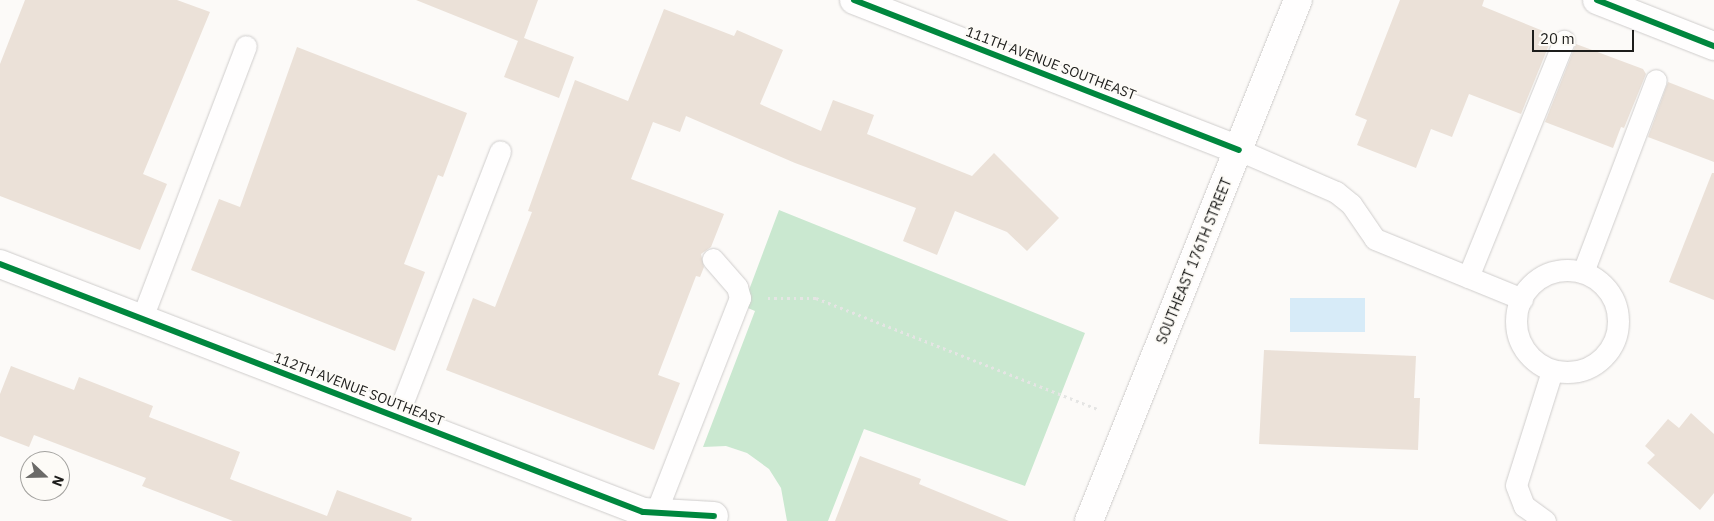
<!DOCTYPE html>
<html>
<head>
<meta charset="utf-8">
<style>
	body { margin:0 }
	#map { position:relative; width:1714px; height:521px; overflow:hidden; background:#fcfaf8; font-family:"IBM Plex Sans",sans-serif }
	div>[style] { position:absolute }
	.green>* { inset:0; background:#cae8d0 }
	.water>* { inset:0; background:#d7ebf8; transform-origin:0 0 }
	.building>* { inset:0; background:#ebe1d8 }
	.path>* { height:3px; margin-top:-1.5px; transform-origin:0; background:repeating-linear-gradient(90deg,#e5e5e4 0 2.5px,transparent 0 6.5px) }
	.roads { filter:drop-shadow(0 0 1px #cfcdcc) drop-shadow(0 0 1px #cfcdcc) }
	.lane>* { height:21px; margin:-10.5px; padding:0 10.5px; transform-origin:10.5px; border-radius:10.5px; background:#fffefe }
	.lane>.ring { margin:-10.5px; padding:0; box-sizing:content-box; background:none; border:21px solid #fffefe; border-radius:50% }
	.street>* { height:28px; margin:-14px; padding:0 14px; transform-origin:14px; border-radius:14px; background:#fffefe }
	.secondary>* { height:28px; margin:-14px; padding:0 14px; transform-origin:14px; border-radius:14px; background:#fffefe }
	.cycleway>* { height:6px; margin:-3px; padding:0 3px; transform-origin:3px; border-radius:3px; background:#00873e }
	span { translate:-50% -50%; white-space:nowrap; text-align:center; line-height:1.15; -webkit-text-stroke:4px #fdfbf7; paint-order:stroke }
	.street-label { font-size:14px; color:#1d1d1b }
	.north { position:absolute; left:20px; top:451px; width:50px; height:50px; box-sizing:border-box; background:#fdfbf7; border:1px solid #a3a29f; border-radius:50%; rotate:111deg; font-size:14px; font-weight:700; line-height:20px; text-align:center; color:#1d1d1b }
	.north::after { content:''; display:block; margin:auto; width:18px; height:22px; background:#6b6a68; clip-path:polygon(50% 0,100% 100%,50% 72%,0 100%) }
	.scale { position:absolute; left:1532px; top:30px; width:102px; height:22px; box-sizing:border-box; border:2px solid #1d1d1b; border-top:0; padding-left:6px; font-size:15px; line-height:18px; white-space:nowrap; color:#1d1d1b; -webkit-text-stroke:4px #fdfbf7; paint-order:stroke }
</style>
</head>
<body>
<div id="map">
	<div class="green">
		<i style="clip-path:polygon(779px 210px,1085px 333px,1025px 486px,864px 429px,828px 521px,787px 521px,781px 488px,769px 469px,747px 453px,726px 446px,703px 447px,755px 311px,743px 306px)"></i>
	</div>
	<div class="water">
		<i style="left:1365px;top:298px;width:34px;height:75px;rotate:90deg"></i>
	</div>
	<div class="building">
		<i style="clip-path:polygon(25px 0,177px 0,210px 12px,143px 174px,167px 184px,140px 250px,0 196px,0 64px)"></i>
		<i style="clip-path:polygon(416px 0,538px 0,524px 38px,574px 57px,559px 98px,504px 77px,518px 41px)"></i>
		<i style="clip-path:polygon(1400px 0,1484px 0,1482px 6px,1553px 35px,1521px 114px,1469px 94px,1452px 137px,1431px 129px,1416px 168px,1357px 145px,1367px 120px,1355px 115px)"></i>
		<i style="clip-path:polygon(664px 9px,734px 36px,737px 30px,783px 50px,760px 104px,821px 131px,833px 100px,874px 115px,867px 134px,972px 176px,994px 153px,1059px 218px,1027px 251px,1007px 232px,955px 211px,937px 255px,903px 241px,916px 208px,795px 163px,686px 116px,680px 132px,653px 122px,631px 179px,724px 214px,711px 247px,701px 254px,704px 267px,700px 277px,696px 276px,658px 375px,680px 383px,654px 450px,446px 370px,473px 298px,495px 307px,532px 212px,528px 211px,575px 80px,628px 101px)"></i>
		<i style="clip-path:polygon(1576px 44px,1643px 69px,1646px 74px,1624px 128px,1621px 127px,1613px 148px,1545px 122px)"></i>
		<i style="clip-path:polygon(297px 47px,467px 113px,443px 177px,438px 175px,404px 264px,425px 272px,395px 351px,191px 270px,219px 199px,240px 207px)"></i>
		<i style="clip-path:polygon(1668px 82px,1714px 100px,1714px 162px,1648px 137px)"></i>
		<i style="clip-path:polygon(1712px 173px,1714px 173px,1714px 300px,1669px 282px)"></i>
		<i style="clip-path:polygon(1264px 350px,1416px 356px,1414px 398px,1420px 398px,1418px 450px,1259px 444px)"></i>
		<i style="clip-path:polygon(11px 366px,74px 390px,79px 377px,153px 406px,149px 417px,240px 452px,230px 479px,327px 516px,337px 490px,412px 518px,411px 521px,233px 521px,142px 486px,146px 478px,34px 435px,29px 447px,0 436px,0 394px)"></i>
		<i style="clip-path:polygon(1691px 413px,1714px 434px,1714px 493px,1700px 510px,1647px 463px,1655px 455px,1645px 446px,1668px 419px,1679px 428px)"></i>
		<i style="clip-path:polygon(860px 456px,921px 479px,919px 484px,1009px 521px,835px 521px)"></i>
	</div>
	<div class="path">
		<i style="left:768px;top:298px;width:48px"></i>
		<i style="left:816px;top:298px;width:305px;rotate:21.5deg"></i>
	</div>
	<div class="roads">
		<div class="lane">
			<i style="left:1239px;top:150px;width:106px;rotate:23.4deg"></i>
			<i style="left:1336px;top:192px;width:19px;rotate:39deg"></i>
			<i style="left:1351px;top:204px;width:42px;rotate:55.6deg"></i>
			<i style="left:1375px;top:239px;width:159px;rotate:22.2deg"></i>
			<i class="ring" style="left:1516px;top:270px;width:81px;height:81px"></i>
			<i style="left:1583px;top:272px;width:205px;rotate:-69.2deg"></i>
			<i style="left:1468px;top:277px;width:255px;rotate:-67.9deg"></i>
			<i style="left:142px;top:318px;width:291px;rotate:-69.1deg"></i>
			<i style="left:397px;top:417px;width:285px;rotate:-68.8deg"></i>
			<i style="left:656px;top:512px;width:230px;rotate:-68.6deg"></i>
			<i style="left:740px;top:298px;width:11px;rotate:-105deg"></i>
			<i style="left:737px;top:287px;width:37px;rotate:-131deg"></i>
			<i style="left:1545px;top:521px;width:26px;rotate:-144deg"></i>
			<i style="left:1524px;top:506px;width:22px;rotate:-111deg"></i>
			<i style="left:1516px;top:485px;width:120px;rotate:-72.5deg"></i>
		</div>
		<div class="street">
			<i style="left:854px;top:0;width:413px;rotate:21.3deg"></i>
			<i style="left:1597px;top:0;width:126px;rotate:21.5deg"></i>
			<i style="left:0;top:264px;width:689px;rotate:21.09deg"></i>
			<i style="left:643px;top:512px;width:71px;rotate:3.2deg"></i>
		</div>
		<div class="secondary">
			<i style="left:1089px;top:521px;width:561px;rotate:-68.14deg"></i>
		</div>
	</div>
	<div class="cycleway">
		<i style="left:854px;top:0;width:413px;rotate:21.3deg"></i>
		<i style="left:1597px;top:0;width:126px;rotate:21.5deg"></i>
		<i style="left:0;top:264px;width:689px;rotate:21.09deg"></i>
		<i style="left:643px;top:512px;width:71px;rotate:3.2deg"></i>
	</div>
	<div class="street-label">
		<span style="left:1051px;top:63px;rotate:21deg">111TH AVENUE SOUTHEAST</span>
		<span style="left:1194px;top:261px;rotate:-68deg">SOUTHEAST 176TH STREET</span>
		<span style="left:359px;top:389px;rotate:21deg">112TH AVENUE SOUTHEAST</span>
	</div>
	<div class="north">N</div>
	<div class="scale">20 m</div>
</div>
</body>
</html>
